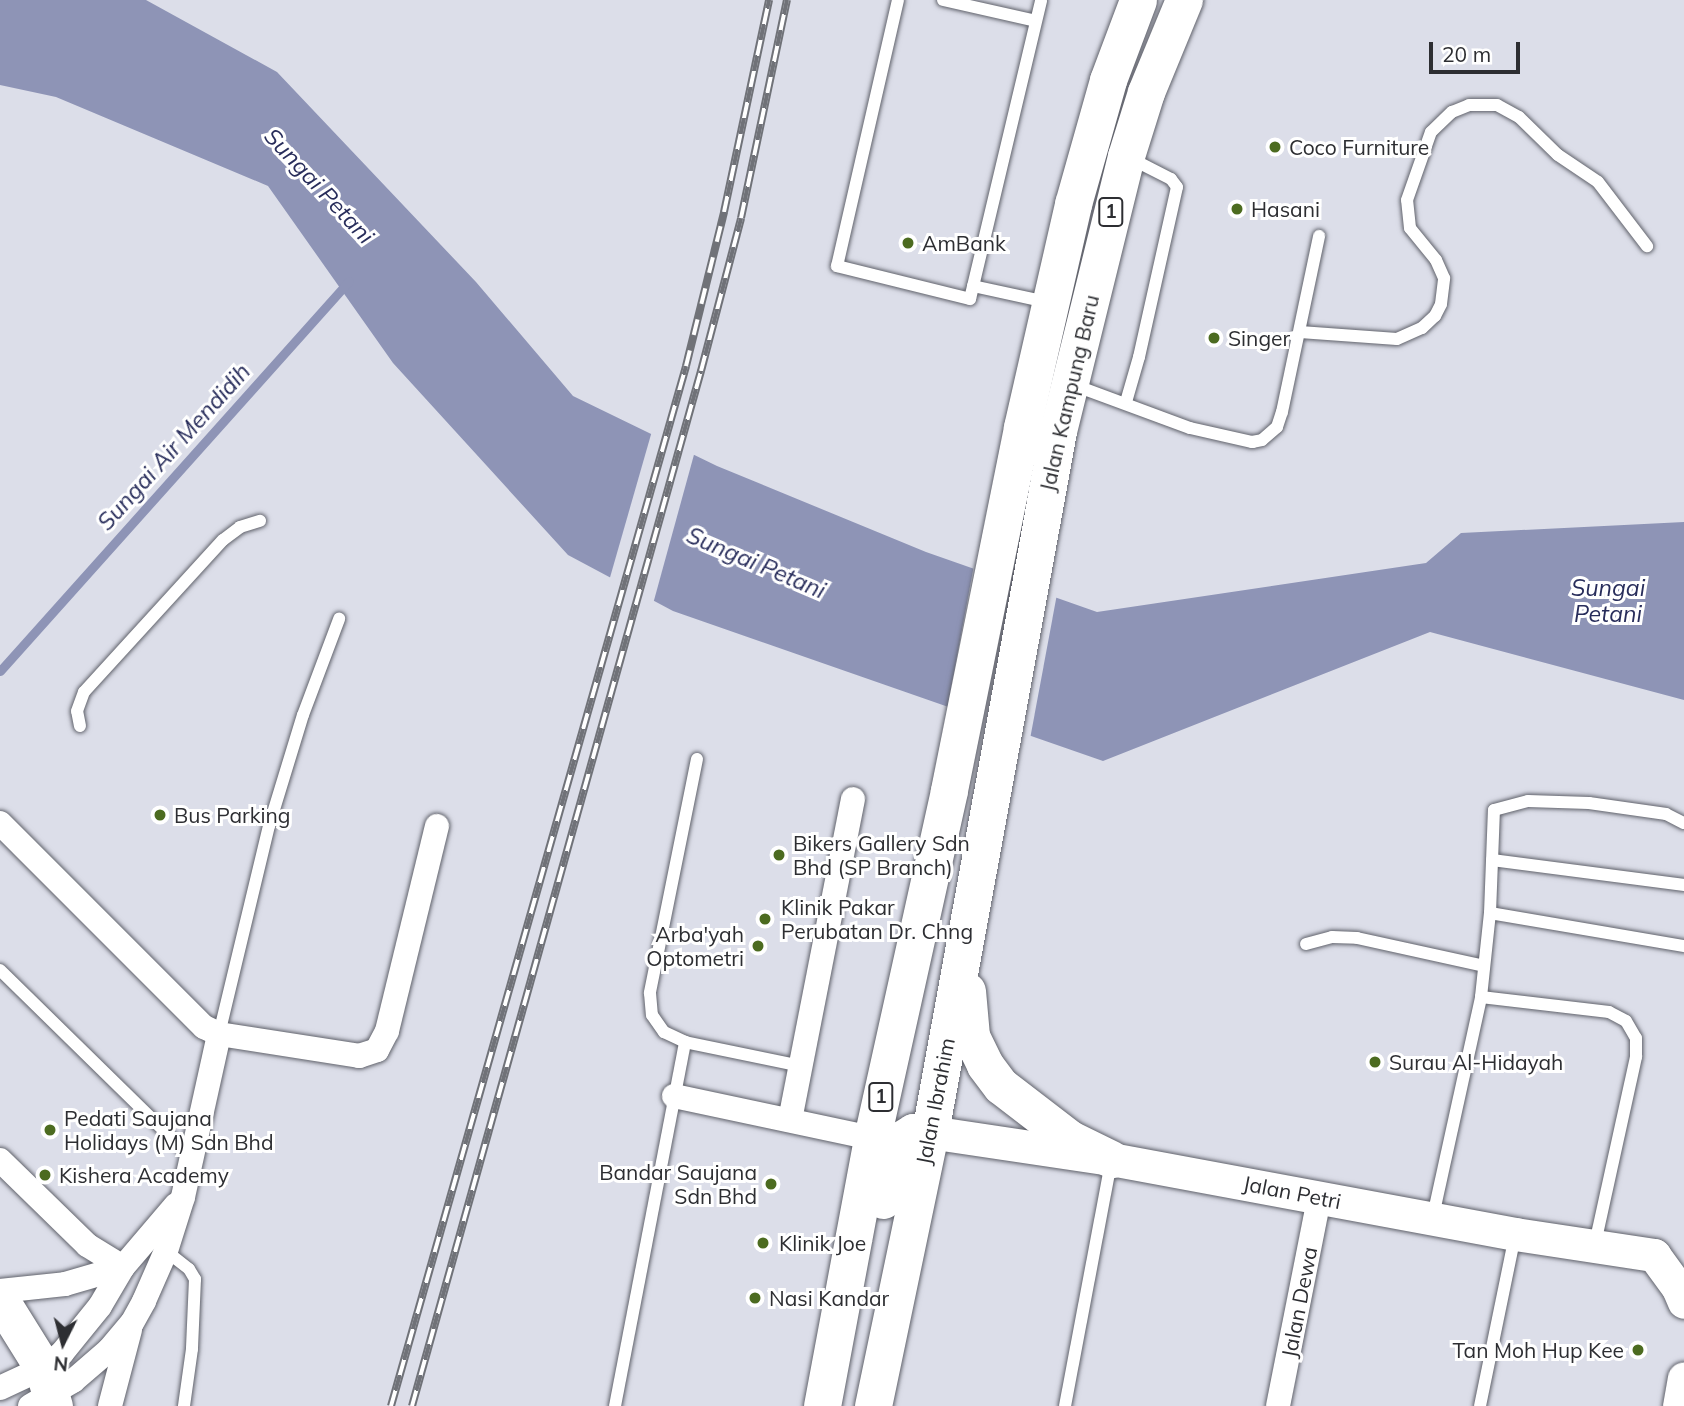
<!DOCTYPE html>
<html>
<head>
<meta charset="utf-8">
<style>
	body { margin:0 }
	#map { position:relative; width:1684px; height:1406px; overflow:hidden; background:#dcdee9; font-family:Mulish,sans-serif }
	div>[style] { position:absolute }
	.water>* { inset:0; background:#8e94b6 }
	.pier>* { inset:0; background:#dcdee9 }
	.stream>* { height:9px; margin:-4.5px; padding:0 4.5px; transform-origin:4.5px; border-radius:4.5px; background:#8e94b6 }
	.roads { filter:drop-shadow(0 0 2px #60626b) drop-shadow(0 0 2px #60626b) }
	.service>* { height:12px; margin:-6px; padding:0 6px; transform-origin:6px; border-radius:6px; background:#fff }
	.minor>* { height:24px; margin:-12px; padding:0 12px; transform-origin:12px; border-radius:12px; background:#fff }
	.secondary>* { height:33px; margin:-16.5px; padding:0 16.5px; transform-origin:16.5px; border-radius:16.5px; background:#fff }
	.primary>* { height:37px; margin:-18.5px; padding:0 18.5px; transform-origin:18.5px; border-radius:18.5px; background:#fff }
	.rail>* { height:8px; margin-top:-4px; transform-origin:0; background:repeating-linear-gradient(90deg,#fff 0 16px,#707278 0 32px); box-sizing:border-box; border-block:2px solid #707278 }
	.dots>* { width:19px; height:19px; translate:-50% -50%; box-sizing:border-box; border:4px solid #fff; border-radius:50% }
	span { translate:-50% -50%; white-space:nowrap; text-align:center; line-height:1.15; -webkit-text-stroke:6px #fff; paint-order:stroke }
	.shield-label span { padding:2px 5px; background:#fff; border:2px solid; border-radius:5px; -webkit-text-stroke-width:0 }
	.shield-label { font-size:19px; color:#2d2e32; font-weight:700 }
	.poi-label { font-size:21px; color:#2d2e32 }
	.left { translate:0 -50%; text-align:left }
	.right { translate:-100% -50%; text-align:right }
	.street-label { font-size:21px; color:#2d2e32 }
	.water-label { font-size:23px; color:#282d5b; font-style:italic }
	.north { position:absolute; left:28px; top:1308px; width:70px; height:70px; -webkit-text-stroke:5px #fff; paint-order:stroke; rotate:186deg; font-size:19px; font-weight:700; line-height:28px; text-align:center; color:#2d2e32 }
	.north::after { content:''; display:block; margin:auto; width:24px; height:32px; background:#2d2e32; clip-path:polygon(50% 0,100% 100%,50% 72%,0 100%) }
	.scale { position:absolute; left:1429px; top:42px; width:91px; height:32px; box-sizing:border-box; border:4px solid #2d2e32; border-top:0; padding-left:9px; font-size:21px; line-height:24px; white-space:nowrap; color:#2d2e32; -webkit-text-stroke:5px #fff; paint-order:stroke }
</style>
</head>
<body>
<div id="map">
	<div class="water">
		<i style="clip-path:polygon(0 0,146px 0,277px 72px,476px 282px,573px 396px,717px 466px,926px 552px,1097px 612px,1426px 563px,1461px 533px,1684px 522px,1684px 700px,1430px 632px,1103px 761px,673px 611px,568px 555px,393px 363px,268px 186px,56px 97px,0 85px)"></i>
	</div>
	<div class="pier">
		<i style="clip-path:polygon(652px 431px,695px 451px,653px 604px,609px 581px)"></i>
		<i style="clip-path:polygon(974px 565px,1057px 594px,1030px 739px,947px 710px)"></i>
	</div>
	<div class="stream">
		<i style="left:0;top:671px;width:523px;rotate:-48.18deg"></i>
	</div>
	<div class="roads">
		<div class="service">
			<i style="left:898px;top:0;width:273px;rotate:102.9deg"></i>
			<i style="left:837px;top:266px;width:137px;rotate:13.9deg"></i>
			<i style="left:970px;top:299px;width:307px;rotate:-76.6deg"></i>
			<i style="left:943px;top:0;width:95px;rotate:12.7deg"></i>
			<i style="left:973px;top:286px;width:76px;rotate:12.2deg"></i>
			<i style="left:1300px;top:332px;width:97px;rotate:4.1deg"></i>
			<i style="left:1397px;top:339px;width:27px;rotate:-24deg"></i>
			<i style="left:1422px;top:328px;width:18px;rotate:-43deg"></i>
			<i style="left:1435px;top:316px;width:13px;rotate:-63deg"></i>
			<i style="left:1441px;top:304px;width:26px;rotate:-83deg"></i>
			<i style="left:1444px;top:278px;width:20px;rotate:-114deg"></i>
			<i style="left:1436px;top:260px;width:41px;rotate:-129.1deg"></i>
			<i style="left:1410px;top:228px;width:28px;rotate:-96deg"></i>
			<i style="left:1407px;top:200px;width:72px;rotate:-70.6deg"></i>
			<i style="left:1431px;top:132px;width:29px;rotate:-44deg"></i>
			<i style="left:1452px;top:112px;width:18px;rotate:-22deg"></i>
			<i style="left:1469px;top:105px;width:28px"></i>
			<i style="left:1497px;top:105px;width:25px;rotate:29deg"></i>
			<i style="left:1519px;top:117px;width:54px;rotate:44.3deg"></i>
			<i style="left:1558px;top:155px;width:48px;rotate:34deg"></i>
			<i style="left:1598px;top:182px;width:81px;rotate:52.6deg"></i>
			<i style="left:1071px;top:384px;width:127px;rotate:20.3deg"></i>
			<i style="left:1190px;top:428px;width:64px;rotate:12.7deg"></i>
			<i style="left:1252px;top:442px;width:10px;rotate:-11deg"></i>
			<i style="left:1262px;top:440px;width:20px;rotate:-41deg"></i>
			<i style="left:1277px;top:427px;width:16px;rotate:-72deg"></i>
			<i style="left:1282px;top:412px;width:180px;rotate:-78.1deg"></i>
			<i style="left:1126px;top:402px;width:47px;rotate:-73.9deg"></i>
			<i style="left:1139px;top:357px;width:174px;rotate:-77.4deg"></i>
			<i style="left:1177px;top:187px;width:10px;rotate:-127deg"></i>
			<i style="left:1171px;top:179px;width:46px;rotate:-152.9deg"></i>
			<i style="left:80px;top:726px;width:15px;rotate:-101deg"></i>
			<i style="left:77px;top:711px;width:20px;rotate:-70deg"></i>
			<i style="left:84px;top:692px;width:206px;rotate:-47.6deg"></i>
			<i style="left:223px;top:540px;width:21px;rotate:-37deg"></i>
			<i style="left:240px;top:527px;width:21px;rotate:-17deg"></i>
			<i style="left:697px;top:759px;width:239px;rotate:101.4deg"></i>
			<i style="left:650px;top:993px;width:22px;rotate:85deg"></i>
			<i style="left:652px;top:1015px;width:21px;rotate:55deg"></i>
			<i style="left:664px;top:1032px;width:23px;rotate:25deg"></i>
			<i style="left:685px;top:1042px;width:118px;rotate:11.7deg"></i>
			<i style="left:1492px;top:860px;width:194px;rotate:7.4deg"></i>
			<i style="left:1490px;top:913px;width:197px;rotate:9.7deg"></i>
			<i style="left:1306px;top:944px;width:27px;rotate:-15deg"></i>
			<i style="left:1332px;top:937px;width:25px;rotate:2deg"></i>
			<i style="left:1357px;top:938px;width:130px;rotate:12.4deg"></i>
			<i style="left:0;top:970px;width:269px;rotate:44.4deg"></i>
			<i style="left:1481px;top:997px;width:84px;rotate:-83.9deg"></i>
			<i style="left:1490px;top:913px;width:103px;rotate:-87.8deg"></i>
			<i style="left:1494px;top:810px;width:35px;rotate:-15deg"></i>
			<i style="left:1528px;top:801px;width:61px;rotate:1.9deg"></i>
			<i style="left:1589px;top:803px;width:78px;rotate:8.1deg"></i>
			<i style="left:1666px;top:814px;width:20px;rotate:27deg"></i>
			<i style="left:219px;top:1034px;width:214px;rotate:-76.5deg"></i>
			<i style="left:269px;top:826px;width:116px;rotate:-73deg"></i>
			<i style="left:303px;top:715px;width:103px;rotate:-69.4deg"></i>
			<i style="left:1433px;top:1216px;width:224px;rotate:-77.6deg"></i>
			<i style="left:1481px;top:997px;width:129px;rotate:6.7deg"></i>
			<i style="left:1609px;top:1012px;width:19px;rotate:28deg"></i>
			<i style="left:1626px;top:1021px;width:20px;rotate:60deg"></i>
			<i style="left:1636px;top:1038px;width:19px;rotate:90deg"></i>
			<i style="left:1636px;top:1057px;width:190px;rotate:102.4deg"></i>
			<i style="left:166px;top:1251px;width:29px;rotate:38deg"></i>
			<i style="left:189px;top:1269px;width:12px;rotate:59deg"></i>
			<i style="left:195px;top:1279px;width:70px;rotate:92.5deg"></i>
			<i style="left:192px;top:1349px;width:58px;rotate:98deg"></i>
			<i style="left:615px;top:1406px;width:371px;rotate:-79.1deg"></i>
			<i style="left:1065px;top:1406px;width:247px;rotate:-79.3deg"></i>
			<i style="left:1480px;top:1406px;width:175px;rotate:-78.4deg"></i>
		</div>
		<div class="minor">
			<i style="left:0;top:823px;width:288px;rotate:45deg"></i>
			<i style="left:204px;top:1027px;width:17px;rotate:25deg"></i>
			<i style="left:219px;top:1034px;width:142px;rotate:8.9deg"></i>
			<i style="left:359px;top:1056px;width:19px;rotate:-18deg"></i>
			<i style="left:377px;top:1050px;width:21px;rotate:-62deg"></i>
			<i style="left:387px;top:1031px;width:211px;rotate:-76.3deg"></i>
			<i style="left:674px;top:1096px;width:202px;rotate:12deg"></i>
			<i style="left:790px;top:1120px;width:327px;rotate:-78.9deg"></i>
			<i style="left:0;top:1160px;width:122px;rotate:44.3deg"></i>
			<i style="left:87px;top:1245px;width:42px;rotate:31.4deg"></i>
			<i style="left:0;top:1291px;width:65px;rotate:-6.1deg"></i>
			<i style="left:65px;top:1284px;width:60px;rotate:-16.3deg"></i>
			<i style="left:0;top:1388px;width:47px;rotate:-24.9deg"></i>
			<i style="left:43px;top:1368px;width:24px;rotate:-38deg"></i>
			<i style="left:62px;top:1353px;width:60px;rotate:-51deg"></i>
			<i style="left:100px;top:1306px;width:45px;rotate:-59.5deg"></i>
			<i style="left:123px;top:1267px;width:82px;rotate:-49.5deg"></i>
			<i style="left:30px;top:1406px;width:50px;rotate:-30.2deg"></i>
			<i style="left:73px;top:1381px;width:48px;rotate:-40.7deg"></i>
			<i style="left:109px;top:1350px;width:35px;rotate:-50deg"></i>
			<i style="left:132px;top:1323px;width:25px;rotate:-61deg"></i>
			<i style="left:144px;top:1301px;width:55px;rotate:-66.3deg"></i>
			<i style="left:166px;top:1251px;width:57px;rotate:-72.5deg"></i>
			<i style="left:183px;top:1197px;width:167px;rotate:-77.5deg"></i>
			<i style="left:110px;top:1406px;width:79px;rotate:-75.3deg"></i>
			<i style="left:1278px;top:1406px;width:212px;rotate:-78.8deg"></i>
		</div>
		<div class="secondary">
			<i style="left:930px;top:1132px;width:183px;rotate:8.5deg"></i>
			<i style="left:1111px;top:1159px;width:411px;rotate:10.5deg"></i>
			<i style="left:1515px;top:1234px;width:141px;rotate:8.6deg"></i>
			<i style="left:1654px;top:1255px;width:41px;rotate:54deg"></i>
			<i style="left:1678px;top:1288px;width:15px;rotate:67deg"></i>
			<i style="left:1679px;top:1406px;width:28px;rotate:-80deg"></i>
		</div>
		<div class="primary">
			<i style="left:967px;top:991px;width:45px;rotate:84.9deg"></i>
			<i style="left:971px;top:1036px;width:32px;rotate:64deg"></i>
			<i style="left:985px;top:1065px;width:26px;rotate:53deg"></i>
			<i style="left:1001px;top:1086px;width:87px;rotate:37.5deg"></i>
			<i style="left:1070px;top:1139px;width:46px;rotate:26deg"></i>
			<i style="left:883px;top:1200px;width:48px;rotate:-76.8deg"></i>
			<i style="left:894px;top:1153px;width:16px;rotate:-60deg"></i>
			<i style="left:902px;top:1139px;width:13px;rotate:-32deg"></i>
			<i style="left:913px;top:1132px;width:17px"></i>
			<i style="left:0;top:1299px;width:81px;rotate:58.1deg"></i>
			<i style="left:43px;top:1368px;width:40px;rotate:74deg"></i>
			<i style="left:822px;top:1406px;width:273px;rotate:-79.4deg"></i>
			<i style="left:872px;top:1138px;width:356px;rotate:-77.5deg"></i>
			<i style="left:949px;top:790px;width:370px;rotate:-78.6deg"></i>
			<i style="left:1022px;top:427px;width:229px;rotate:-77.1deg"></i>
			<i style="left:1073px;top:204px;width:129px;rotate:-74.2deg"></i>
			<i style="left:1108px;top:80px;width:85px;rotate:-69.4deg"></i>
			<i style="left:873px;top:1406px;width:280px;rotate:-78.2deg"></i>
			<i style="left:930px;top:1132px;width:713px;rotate:-79.65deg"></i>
			<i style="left:1058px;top:431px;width:283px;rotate:-76.1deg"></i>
			<i style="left:1126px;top:156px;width:67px;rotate:-72.6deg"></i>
			<i style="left:1146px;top:92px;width:100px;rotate:-67.6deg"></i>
		</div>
	</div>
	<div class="rail">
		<i style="left:391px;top:1406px;width:1081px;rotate:-74.16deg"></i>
		<i style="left:686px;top:366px;width:159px;rotate:-76.1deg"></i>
		<i style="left:724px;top:212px;width:217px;rotate:-78deg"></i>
		<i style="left:412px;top:1406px;width:1075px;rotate:-74.4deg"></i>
		<i style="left:701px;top:371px;width:158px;rotate:-75.3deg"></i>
		<i style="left:741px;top:218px;width:223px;rotate:-78.1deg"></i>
	</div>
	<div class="dots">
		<i style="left:1275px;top:147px;background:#4c6b20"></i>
		<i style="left:1237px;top:209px;background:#4c6b20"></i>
		<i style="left:908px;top:243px;background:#4c6b20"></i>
		<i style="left:1214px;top:338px;background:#4c6b20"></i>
		<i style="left:160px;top:815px;background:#4c6b20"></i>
		<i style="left:779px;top:855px;background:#4c6b20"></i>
		<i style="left:765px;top:919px;background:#4c6b20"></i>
		<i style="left:758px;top:946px;background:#4c6b20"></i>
		<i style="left:1375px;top:1062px;background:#4c6b20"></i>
		<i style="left:50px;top:1130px;background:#4c6b20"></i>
		<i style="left:45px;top:1175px;background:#4c6b20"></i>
		<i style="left:771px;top:1184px;background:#4c6b20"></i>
		<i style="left:763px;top:1243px;background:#4c6b20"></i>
		<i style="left:755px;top:1298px;background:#4c6b20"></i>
		<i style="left:1638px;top:1350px;background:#4c6b20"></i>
	</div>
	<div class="shield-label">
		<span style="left:1111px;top:212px">1</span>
		<span style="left:881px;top:1097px">1</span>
	</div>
	<div class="poi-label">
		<span class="left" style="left:1289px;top:147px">Coco Furniture</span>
		<span class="left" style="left:1251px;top:209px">Hasani</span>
		<span class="left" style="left:922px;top:243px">AmBank</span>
		<span class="left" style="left:1228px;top:338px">Singer</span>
		<span class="left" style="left:174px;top:815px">Bus Parking</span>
		<span class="left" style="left:793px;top:855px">Bikers Gallery Sdn<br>Bhd (SP Branch)</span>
		<span class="left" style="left:781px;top:919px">Klinik Pakar<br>Perubatan Dr. Chng</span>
		<span class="right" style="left:744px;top:946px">Arba'yah<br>Optometri</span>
		<span class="left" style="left:1389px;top:1062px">Surau Al-Hidayah</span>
		<span class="left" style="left:64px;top:1130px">Pedati Saujana<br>Holidays (M) Sdn Bhd</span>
		<span class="right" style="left:757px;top:1184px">Bandar Saujana<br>Sdn Bhd</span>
		<span class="left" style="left:59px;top:1175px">Kishera Academy</span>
		<span class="left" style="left:779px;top:1243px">Klinik Joe</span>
		<span class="left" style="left:769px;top:1298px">Nasi Kandar</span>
		<span class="right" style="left:1624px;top:1350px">Tan Moh Hup Kee</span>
	</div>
	<div class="street-label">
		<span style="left:1069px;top:393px;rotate:-77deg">Jalan Kampung Baru</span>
		<span style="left:935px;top:1101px;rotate:-79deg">Jalan Ibrahim</span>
		<span style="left:1292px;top:1192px;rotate:11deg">Jalan Petri</span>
		<span style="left:1299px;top:1302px;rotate:-79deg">Jalan Dewa</span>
	</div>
	<div class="water-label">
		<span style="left:319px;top:186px;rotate:47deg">Sungai Petani</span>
		<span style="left:174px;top:447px;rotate:-48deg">Sungai Air Mendidih</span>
		<span style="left:756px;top:563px;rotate:23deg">Sungai Petani</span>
		<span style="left:1608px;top:601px">Sungai<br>Petani</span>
	</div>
	<div class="north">N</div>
	<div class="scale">20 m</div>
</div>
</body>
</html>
